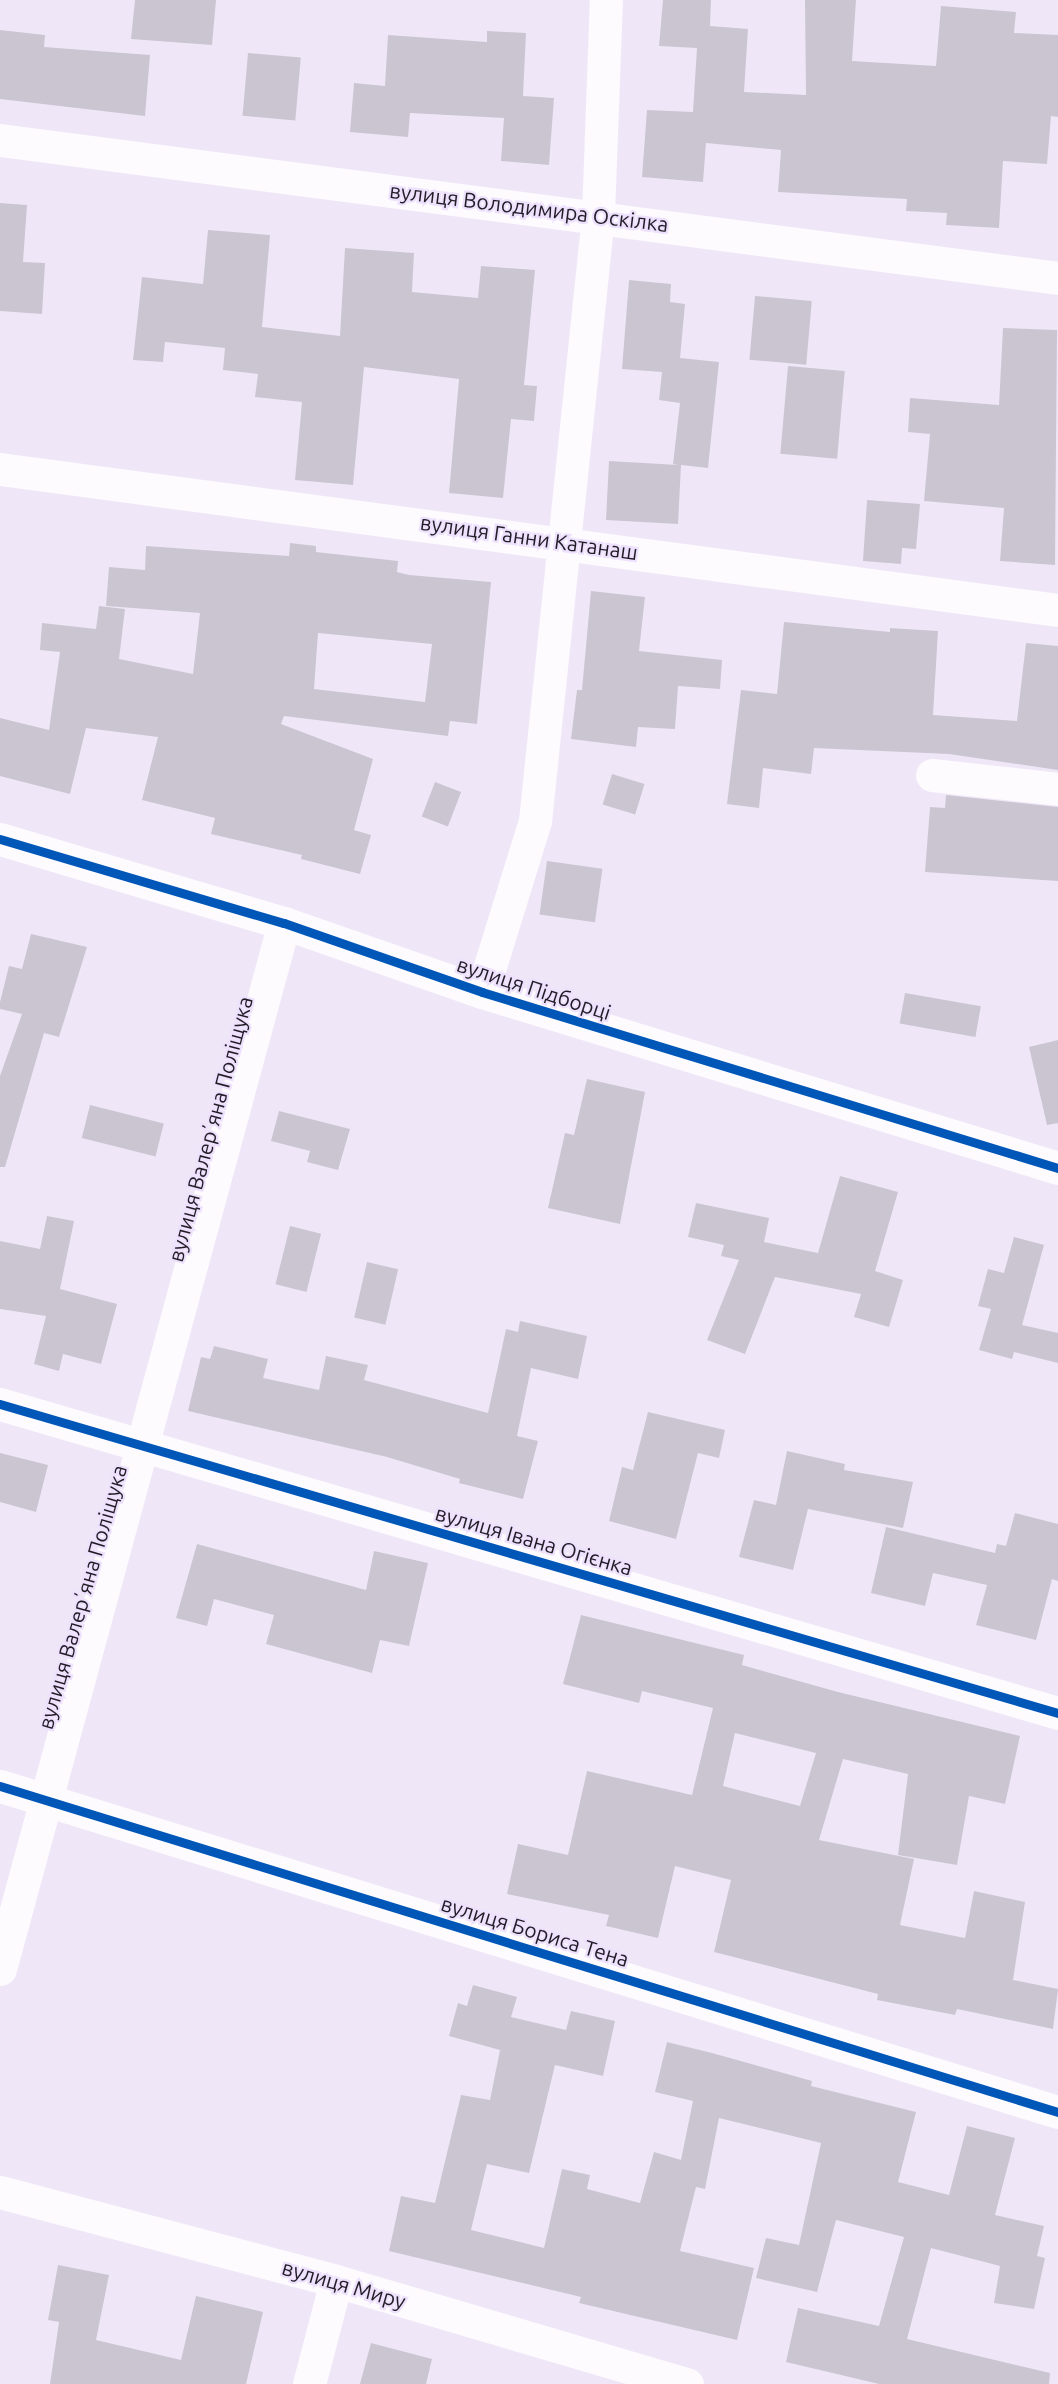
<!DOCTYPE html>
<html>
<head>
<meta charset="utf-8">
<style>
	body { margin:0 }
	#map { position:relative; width:1058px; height:2384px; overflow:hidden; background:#efe7f7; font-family:Ubuntu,sans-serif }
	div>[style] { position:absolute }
	.building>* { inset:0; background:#cbc5d2; transform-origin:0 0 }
	.street>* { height:33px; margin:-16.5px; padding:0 16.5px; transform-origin:16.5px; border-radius:16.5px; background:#fdfbfe }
	.cycleway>* { height:9px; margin:-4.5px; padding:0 4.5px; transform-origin:4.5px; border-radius:4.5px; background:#0057b8 }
	span { translate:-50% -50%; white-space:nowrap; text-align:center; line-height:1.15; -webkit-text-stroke:4.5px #eee1fd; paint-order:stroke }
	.street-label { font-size:21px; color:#211c26 }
</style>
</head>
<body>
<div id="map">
	<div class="building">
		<i style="clip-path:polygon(135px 0,216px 0,212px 45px,131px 39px)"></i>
		<i style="clip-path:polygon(663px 0,711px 0,710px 26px,748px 29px,744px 92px,806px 95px,805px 0,856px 0,852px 61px,936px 66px,941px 6px,1016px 12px,1014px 33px,1058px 35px,1058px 117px,1051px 116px,1047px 164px,1003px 161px,999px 228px,946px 225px,947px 213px,906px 211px,907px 199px,778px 192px,781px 150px,706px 143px,703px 182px,642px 177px,647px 110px,693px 112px,697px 48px,659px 46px)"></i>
		<i style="clip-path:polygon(0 30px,45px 35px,44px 47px,150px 55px,145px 116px,0 99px)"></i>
		<i style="clip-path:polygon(487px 31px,526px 33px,523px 96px,554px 98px,549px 165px,501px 161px,504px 118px,410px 113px,408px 137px,350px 132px,354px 83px,385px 86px,388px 35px,487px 42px)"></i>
		<i style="left:248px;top:53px;width:53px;height:63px;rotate:5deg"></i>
		<i style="clip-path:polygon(0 203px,27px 205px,23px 262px,45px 263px,42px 314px,0 311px)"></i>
		<i style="clip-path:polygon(208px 230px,270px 235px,262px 327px,340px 336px,345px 248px,414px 253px,412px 292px,478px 298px,481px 266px,535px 270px,524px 385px,537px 386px,534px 421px,511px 419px,503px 498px,449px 493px,459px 379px,364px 367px,353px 485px,295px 480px,302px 402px,255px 397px,258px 374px,223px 370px,225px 348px,165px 342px,163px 362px,133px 360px,142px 277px,203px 284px)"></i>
		<i style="clip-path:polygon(629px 280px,671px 284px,670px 302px,685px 304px,680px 358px,719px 362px,708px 468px,681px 465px,678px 524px,606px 520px,609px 461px,678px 465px,673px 464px,680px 403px,659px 400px,662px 372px,622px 369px)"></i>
		<i style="left:755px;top:296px;width:57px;height:64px;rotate:5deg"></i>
		<i style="clip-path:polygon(1003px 328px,1057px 330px,1055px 565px,1000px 561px,1004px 508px,924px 501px,930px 434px,908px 432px,910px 398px,999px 405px)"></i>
		<i style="left:788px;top:366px;width:57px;height:88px;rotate:5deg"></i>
		<i style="clip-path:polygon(867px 500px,920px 504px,916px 549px,902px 548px,901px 564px,863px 561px)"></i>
		<i style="clip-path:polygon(evenodd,290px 543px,316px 546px,316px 552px,398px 561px,397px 572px,409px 575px,491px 582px,477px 724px,450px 721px,448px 736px,284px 716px,281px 724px,373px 759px,354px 830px,371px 835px,360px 874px,301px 859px,302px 855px,211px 834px,215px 818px,142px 800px,158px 737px,86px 728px,70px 794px,0 776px,0 718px,49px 730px,60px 652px,40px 650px,42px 623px,96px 629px,99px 606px,125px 609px,119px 659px,193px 674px,200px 613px,106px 606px,109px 567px,145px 570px,146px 546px,289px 556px,290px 543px,318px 633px,432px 644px,425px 702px,314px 689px,318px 633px)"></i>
		<i style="clip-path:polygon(591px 591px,645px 597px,639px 651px,722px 660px,720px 689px,678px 686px,675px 729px,638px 727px,636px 747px,571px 739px,577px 690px,582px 690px)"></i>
		<i style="clip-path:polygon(784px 622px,890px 632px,890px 628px,938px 631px,933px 715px,1017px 721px,1026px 643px,1058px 646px,1058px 770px,949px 754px,814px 748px,811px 774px,763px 768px,759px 808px,727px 804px,741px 690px,777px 694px)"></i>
		<i style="left:612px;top:774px;width:34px;height:32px;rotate:17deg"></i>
		<i style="left:435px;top:782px;width:28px;height:37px;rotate:21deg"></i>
		<i style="clip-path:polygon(946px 795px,1058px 807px,1058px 881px,925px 872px,930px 807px,945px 808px)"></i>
		<i style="left:547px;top:861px;width:56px;height:54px;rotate:8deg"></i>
		<i style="clip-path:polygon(31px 934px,87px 947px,59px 1037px,44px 1033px,5px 1167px,0 1167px,0 1076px,22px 1014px,0 1009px,0 1002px,9px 966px,22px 969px)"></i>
		<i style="left:905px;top:993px;width:77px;height:31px;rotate:10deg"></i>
		<i style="clip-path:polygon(1058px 1040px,1058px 1123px,1047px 1125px,1029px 1047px)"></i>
		<i style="clip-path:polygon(587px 1079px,645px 1092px,620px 1224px,548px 1208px,565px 1133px,574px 1135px)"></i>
		<i style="left:90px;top:1105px;width:76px;height:34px;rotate:14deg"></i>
		<i style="clip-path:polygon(279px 1111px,350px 1129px,338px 1170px,307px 1162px,310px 1151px,271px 1141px)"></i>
		<i style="clip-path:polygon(840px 1176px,898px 1192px,875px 1271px,903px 1280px,889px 1327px,854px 1317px,861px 1294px,775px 1277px,745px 1354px,707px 1340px,739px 1260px,721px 1256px,724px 1245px,688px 1237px,696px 1203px,769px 1218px,764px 1242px,818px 1253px)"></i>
		<i style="clip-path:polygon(47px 1216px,74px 1221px,60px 1289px,117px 1304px,101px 1364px,63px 1354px,59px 1371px,34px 1364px,46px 1316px,0 1309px,0 1241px,40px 1249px)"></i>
		<i style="left:290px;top:1226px;width:32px;height:60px;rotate:14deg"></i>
		<i style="clip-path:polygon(1014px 1237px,1044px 1245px,1022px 1325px,1058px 1333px,1058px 1363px,1014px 1352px,1012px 1359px,979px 1350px,991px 1309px,978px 1306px,988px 1269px,1004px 1273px)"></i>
		<i style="left:367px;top:1262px;width:32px;height:57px;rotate:13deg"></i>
		<i style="clip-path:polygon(520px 1321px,587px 1336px,578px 1379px,531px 1368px,517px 1436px,538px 1441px,523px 1499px,459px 1483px,460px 1479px,387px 1457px,188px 1411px,201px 1357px,210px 1359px,214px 1346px,268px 1359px,263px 1378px,319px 1390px,326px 1356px,368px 1365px,364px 1380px,488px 1413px,506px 1329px,518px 1332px)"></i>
		<i style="clip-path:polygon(648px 1412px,725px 1430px,719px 1458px,698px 1453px,676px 1539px,609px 1521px,622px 1467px,633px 1470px)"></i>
		<i style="clip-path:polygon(787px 1451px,845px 1464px,844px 1470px,913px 1482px,903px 1528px,808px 1509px,793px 1570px,739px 1557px,754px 1500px,776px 1505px)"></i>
		<i style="clip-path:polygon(0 1453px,48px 1465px,36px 1512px,0 1502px)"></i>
		<i style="clip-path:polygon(1015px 1513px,1058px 1524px,1058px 1581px,1052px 1579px,1036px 1640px,976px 1625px,987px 1585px,933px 1573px,925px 1606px,871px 1593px,886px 1527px,995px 1553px,997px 1544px,1006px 1546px)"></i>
		<i style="clip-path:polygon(197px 1544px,366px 1590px,374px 1551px,428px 1563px,409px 1646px,380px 1640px,372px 1673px,266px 1644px,274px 1615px,214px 1599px,207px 1626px,176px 1618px)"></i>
		<i style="clip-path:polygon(evenodd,581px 1615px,744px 1655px,742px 1665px,838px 1692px,1020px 1736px,1005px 1804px,969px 1796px,957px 1865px,898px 1855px,908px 1774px,843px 1759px,819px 1840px,914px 1859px,900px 1925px,965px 1938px,974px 1891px,1025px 1902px,1013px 1980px,1058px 1989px,1053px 2029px,957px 2009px,955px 2015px,877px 2000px,878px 1994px,714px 1952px,731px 1880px,675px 1866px,658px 1938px,606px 1926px,609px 1915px,507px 1894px,518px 1844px,568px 1855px,587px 1771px,692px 1795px,713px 1708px,642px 1691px,639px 1703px,563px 1684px,581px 1615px,735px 1733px,816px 1753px,800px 1806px,723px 1786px,735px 1733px)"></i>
		<i style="clip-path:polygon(473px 1985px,517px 1997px,511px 2017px,566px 2030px,571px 2011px,615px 2021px,603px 2076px,555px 2065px,529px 2173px,487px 2164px,471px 2230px,544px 2248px,562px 2169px,590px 2175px,587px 2189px,640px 2203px,654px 2152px,681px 2160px,693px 2101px,655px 2092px,667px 2042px,712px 2053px,812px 2081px,811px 2086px,916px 2112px,898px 2182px,949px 2195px,967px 2126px,1015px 2138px,995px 2215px,1044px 2226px,1037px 2256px,1045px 2258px,1034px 2309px,994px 2303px,1000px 2266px,931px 2248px,907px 2339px,1050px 2373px,1049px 2384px,879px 2384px,786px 2362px,798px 2308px,879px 2326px,904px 2237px,836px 2220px,817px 2292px,756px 2278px,766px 2238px,799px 2245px,821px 2143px,719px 2118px,705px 2189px,696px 2187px,680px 2251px,754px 2268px,737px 2340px,579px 2303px,581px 2297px,389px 2251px,401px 2196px,435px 2203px,461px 2095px,490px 2100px,500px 2050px,449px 2036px,458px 2003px,467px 2006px)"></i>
		<i style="clip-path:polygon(58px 2265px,109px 2275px,96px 2340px,181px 2360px,196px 2296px,263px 2312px,246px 2384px,50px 2384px,59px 2322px,48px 2320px)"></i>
		<i style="clip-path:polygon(371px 2343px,432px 2359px,426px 2384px,360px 2384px)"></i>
	</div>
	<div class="street">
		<i style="left:0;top:140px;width:1067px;rotate:7.43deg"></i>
		<i style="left:0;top:469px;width:1067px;rotate:7.59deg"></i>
		<i style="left:932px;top:775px;width:127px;rotate:6.3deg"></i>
		<i style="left:0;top:839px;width:296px;rotate:16.5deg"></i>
		<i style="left:284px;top:923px;width:210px;rotate:19.2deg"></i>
		<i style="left:482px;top:992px;width:602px;rotate:16.99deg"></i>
		<i style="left:482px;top:992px;width:179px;rotate:-72.8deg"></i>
		<i style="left:535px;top:821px;width:609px;rotate:-84.06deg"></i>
		<i style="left:598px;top:215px;width:215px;rotate:-87.9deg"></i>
		<i style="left:0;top:1404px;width:1102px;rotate:16.28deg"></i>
		<i style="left:0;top:1786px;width:1107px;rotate:17.13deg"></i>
		<i style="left:0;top:1969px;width:1084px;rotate:-74.81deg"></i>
		<i style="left:0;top:2192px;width:348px;rotate:14.8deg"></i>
		<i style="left:336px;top:2281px;width:366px;rotate:16.4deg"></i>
		<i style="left:309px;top:2384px;width:106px;rotate:-75.3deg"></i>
	</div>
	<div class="cycleway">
		<i style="left:0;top:839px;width:296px;rotate:16.5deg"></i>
		<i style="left:284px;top:923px;width:210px;rotate:19.2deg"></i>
		<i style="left:482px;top:992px;width:602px;rotate:16.99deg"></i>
		<i style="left:0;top:1404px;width:1102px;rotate:16.28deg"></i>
		<i style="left:0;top:1786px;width:1107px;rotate:17.13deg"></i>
	</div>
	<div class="street-label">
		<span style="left:529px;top:207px;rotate:7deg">вулиця Володимира Оскілка</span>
		<span style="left:529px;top:537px;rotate:8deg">вулиця Ганни Катанаш</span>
		<span style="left:534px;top:988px;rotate:18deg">вулиця Підборці</span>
		<span style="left:210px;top:1129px;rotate:-75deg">вулиця Валерʼяна Поліщука</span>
		<span style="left:534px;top:1540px;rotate:16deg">вулиця Івана Огієнка</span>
		<span style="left:82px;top:1597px;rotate:-74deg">вулиця Валерʼяна Поліщука</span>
		<span style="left:535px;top:1931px;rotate:17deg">вулиця Бориса Тена</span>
		<span style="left:344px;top:2284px;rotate:16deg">вулиця Миру</span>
	</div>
</div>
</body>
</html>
